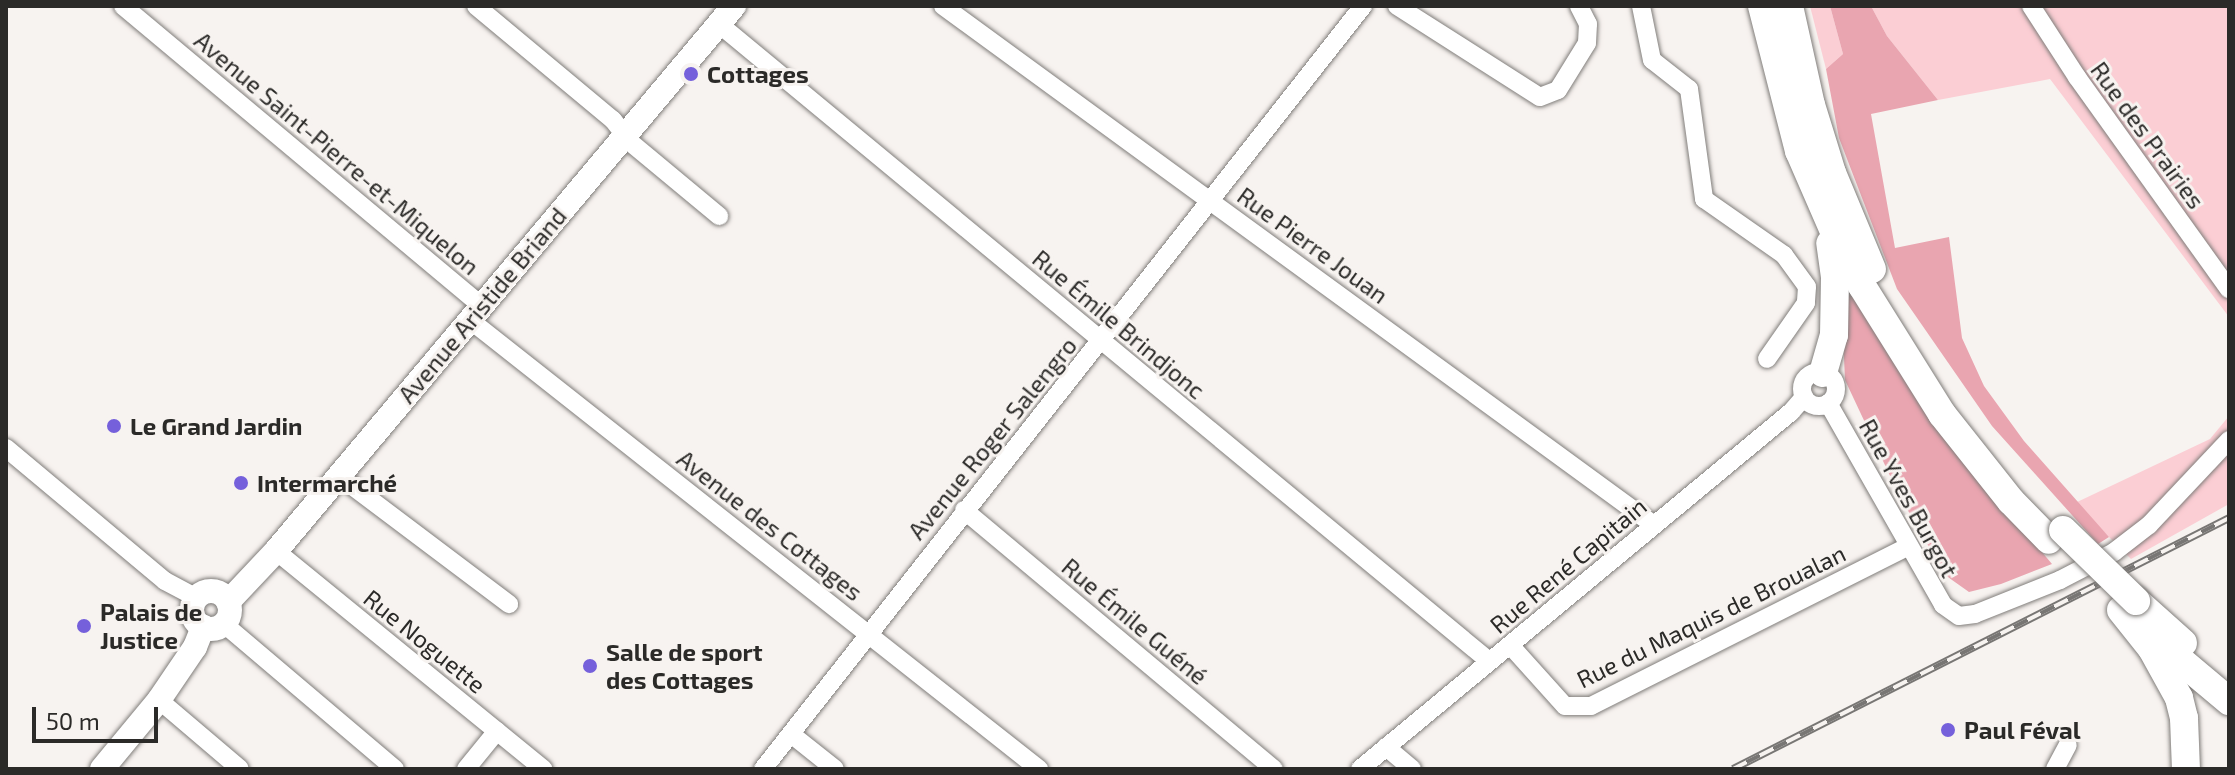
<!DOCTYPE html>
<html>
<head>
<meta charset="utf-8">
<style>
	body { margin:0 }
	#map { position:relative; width:2235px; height:775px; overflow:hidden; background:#f7f3f0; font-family:"Exo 2",sans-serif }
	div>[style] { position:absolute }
	.green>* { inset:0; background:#fbced4 }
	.forest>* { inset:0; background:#e9a5b0 }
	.roads { filter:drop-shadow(0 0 2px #807d7a) drop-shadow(0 0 2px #807d7a) }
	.minor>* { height:18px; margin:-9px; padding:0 9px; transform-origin:9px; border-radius:9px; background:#fff }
	.minor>.ring { margin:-9px; padding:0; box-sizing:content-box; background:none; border:18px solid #fff; border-radius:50% }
	.secondary>* { height:24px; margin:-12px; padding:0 12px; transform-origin:12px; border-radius:12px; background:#fff }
	.secondary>.ring { margin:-12px; padding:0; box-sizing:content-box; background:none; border:24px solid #fff; border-radius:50% }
	.primary>* { height:28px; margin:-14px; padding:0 14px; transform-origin:14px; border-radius:14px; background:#fff }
	.rail>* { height:8px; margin-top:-4px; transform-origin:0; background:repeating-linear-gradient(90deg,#f7f3f0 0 15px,#787674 0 30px); box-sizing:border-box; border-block:2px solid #787674 }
	.bridges { filter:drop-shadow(0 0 2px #807d7a) drop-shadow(0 0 2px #807d7a) }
	.primary-bridge>* { height:28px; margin:-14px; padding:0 14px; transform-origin:14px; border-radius:14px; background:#fff }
	.dots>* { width:22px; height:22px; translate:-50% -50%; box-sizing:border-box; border:4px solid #f7f3f0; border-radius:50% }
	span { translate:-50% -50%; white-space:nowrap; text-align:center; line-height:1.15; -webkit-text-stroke:6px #f7f3f0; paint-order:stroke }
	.poi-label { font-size:24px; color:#2b2a28; font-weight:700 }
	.left { translate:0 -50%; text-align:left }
	.street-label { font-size:24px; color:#2b2a28 }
	.frame { position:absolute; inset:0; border:8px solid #2b2a28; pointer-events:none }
	.scale { position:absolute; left:32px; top:707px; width:126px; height:36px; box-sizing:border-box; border:4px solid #2b2a28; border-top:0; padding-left:10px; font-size:24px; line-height:28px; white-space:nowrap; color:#2b2a28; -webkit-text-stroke:6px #f7f3f0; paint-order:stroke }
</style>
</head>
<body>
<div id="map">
	<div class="green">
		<i style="clip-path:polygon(1810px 6px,1830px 6px,1843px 54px,1826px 69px)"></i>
		<i style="clip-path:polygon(1871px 6px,2229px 6px,2229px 317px,2050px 79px,1938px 100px,1887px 36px)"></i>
		<i style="clip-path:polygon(2229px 416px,2229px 504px,2131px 559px,2075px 503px,2210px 439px)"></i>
	</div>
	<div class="forest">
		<i style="clip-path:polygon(1830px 6px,1871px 6px,1887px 36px,1938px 100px,1871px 114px,1895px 248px,1949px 237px,1962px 338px,1984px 386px,2024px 441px,2109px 537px,2098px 544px,1992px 426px,1897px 289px,1839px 138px,1826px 69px,1843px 54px)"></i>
		<i style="clip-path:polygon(1849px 287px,1976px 474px,2052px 564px,2001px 584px,1969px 592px,1945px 575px,1899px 495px,1845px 380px,1841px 292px)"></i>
	</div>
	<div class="roads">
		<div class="minor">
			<i style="left:123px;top:6px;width:468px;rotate:39.9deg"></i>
			<i style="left:476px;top:6px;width:178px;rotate:39.8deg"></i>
			<i style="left:613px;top:120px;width:28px;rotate:52deg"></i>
			<i style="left:630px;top:142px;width:116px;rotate:39.7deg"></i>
			<i style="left:943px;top:6px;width:880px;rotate:36.13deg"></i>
			<i style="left:1397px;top:6px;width:169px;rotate:32.5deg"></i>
			<i style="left:1540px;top:97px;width:19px;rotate:-21deg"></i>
			<i style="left:1558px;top:90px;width:55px;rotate:-58.3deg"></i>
			<i style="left:1587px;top:43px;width:19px;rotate:-87deg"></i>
			<i style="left:1588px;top:24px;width:20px;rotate:-117deg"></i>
			<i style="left:1641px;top:6px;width:55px;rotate:78.5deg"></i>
			<i style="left:1652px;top:60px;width:47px;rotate:38.1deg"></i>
			<i style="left:1689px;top:89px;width:111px;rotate:82.2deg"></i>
			<i style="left:1704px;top:199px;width:98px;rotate:35deg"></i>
			<i style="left:1784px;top:255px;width:39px;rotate:54deg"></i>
			<i style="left:1807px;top:287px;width:16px;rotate:94deg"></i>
			<i style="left:1806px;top:303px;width:68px;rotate:124.9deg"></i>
			<i style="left:2031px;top:6px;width:85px;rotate:57.1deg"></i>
			<i style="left:2077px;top:77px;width:261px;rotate:54.4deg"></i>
			<i style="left:719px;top:24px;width:999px;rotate:39.6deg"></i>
			<i style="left:470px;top:320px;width:725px;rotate:38.28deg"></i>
			<i class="ring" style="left:1802px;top:372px;width:16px;height:16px"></i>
			<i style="left:1828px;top:403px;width:232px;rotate:60.3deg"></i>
			<i style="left:1943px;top:605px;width:19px;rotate:35deg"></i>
			<i style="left:1959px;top:616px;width:16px;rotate:-7deg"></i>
			<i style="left:1975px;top:614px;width:92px;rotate:-21.8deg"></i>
			<i style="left:2060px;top:580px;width:61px;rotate:-27.4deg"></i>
			<i style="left:2114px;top:552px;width:44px;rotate:-37.6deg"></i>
			<i style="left:2149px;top:525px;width:117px;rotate:-46.7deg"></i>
			<i style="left:6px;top:448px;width:207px;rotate:39.9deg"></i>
			<i style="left:165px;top:581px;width:36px;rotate:28deg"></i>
			<i style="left:339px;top:476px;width:213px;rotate:37deg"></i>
			<i style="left:964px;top:510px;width:404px;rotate:39.9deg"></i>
			<i style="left:276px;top:551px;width:345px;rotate:39.2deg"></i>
			<i style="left:224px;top:624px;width:224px;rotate:40.3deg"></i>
			<i style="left:1510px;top:645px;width:82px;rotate:48deg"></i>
			<i style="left:1565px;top:706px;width:26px"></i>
			<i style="left:1591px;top:706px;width:356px;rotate:-26.7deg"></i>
			<i style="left:159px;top:700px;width:106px;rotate:40.4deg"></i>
			<i style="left:791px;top:734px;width:56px;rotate:38.5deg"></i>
			<i style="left:1386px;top:747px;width:34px;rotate:40deg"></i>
			<i style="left:466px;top:769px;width:49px;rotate:-50.8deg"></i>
			<i style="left:763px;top:769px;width:971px;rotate:-51.82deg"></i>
			<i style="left:1360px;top:769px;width:560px;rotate:-39.64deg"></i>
			<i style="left:1791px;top:412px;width:20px;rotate:-49deg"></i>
			<i style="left:2055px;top:769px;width:27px;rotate:-62deg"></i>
		</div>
		<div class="secondary">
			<i class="ring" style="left:192px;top:591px;width:14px;height:14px"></i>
			<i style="left:228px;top:602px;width:70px;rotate:-46.7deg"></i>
			<i style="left:276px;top:551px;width:712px;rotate:-49.96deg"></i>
			<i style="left:102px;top:769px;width:89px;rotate:-50.4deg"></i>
			<i style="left:159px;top:700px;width:64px;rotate:-55.8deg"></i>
			<i style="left:195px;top:647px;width:22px;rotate:-68deg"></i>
		</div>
		<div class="primary">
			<i style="left:1762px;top:6px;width:150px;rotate:75.7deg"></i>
			<i style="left:1799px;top:151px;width:93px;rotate:66.5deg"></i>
			<i style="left:1836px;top:236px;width:56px;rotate:62.5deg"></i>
			<i style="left:1862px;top:286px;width:151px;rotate:58deg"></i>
			<i style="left:1942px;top:414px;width:111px;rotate:51.6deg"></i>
			<i style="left:2011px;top:501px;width:54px;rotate:45.7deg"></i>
			<i style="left:1789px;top:6px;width:101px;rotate:77.5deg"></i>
			<i style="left:1811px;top:105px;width:71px;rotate:72.8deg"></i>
			<i style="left:1832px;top:173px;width:104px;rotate:67.4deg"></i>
			<i style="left:1823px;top:373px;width:40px;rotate:-74deg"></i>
			<i style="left:1834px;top:335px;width:58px;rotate:-89deg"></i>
			<i style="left:1835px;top:277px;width:34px;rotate:-98deg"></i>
			<i style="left:2136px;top:601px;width:63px;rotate:41.8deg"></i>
			<i style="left:2121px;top:610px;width:50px;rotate:51.5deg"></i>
			<i style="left:2152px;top:649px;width:56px;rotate:61.1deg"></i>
			<i style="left:2179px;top:698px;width:21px;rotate:76deg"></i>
			<i style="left:2184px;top:718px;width:51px;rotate:87.8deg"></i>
			<i style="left:2155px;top:639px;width:97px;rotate:40deg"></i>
		</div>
	</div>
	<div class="rail">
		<i style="left:1733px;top:769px;width:556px;rotate:-26.84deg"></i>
	</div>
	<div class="bridges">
		<div class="primary-bridge">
			<i style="left:2063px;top:530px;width:102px;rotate:44.2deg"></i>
		</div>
	</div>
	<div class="dots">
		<i style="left:691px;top:74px;background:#7560db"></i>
		<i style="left:114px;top:426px;background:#7560db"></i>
		<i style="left:241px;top:483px;background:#7560db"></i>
		<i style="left:84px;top:626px;background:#7560db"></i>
		<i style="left:590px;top:666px;background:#7560db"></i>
		<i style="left:1948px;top:730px;background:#7560db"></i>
	</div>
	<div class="poi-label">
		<span class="left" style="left:707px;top:74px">Cottages</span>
		<span class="left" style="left:130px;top:426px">Le Grand Jardin</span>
		<span class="left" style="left:257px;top:483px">Intermarché</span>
		<span class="left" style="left:100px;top:626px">Palais de<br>Justice</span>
		<span class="left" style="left:606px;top:666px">Salle de sport<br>des Cottages</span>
		<span class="left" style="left:1964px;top:730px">Paul Féval</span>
	</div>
	<div class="street-label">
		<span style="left:2148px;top:135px;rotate:54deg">Rue des Prairies</span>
		<span style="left:337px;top:153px;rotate:40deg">Avenue Saint-Pierre-et-Miquelon</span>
		<span style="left:1313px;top:245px;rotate:36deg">Rue Pierre Jouan</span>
		<span style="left:482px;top:305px;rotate:-50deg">Avenue Aristide Briand</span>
		<span style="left:1119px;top:324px;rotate:40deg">Rue Émile Brindjonc</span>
		<span style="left:992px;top:438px;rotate:-51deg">Avenue Roger Salengro</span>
		<span style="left:1909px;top:498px;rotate:61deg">Rue Yves Burgot</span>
		<span style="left:770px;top:525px;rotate:38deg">Avenue des Cottages</span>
		<span style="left:1568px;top:565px;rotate:-40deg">Rue René Capitain</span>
		<span style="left:1711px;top:616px;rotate:-26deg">Rue du Maquis de Broualan</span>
		<span style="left:1135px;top:621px;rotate:40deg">Rue Émile Guéné</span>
		<span style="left:425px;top:641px;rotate:39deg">Rue Noguette</span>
	</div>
	<div class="frame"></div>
	<div class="scale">50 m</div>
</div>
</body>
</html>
